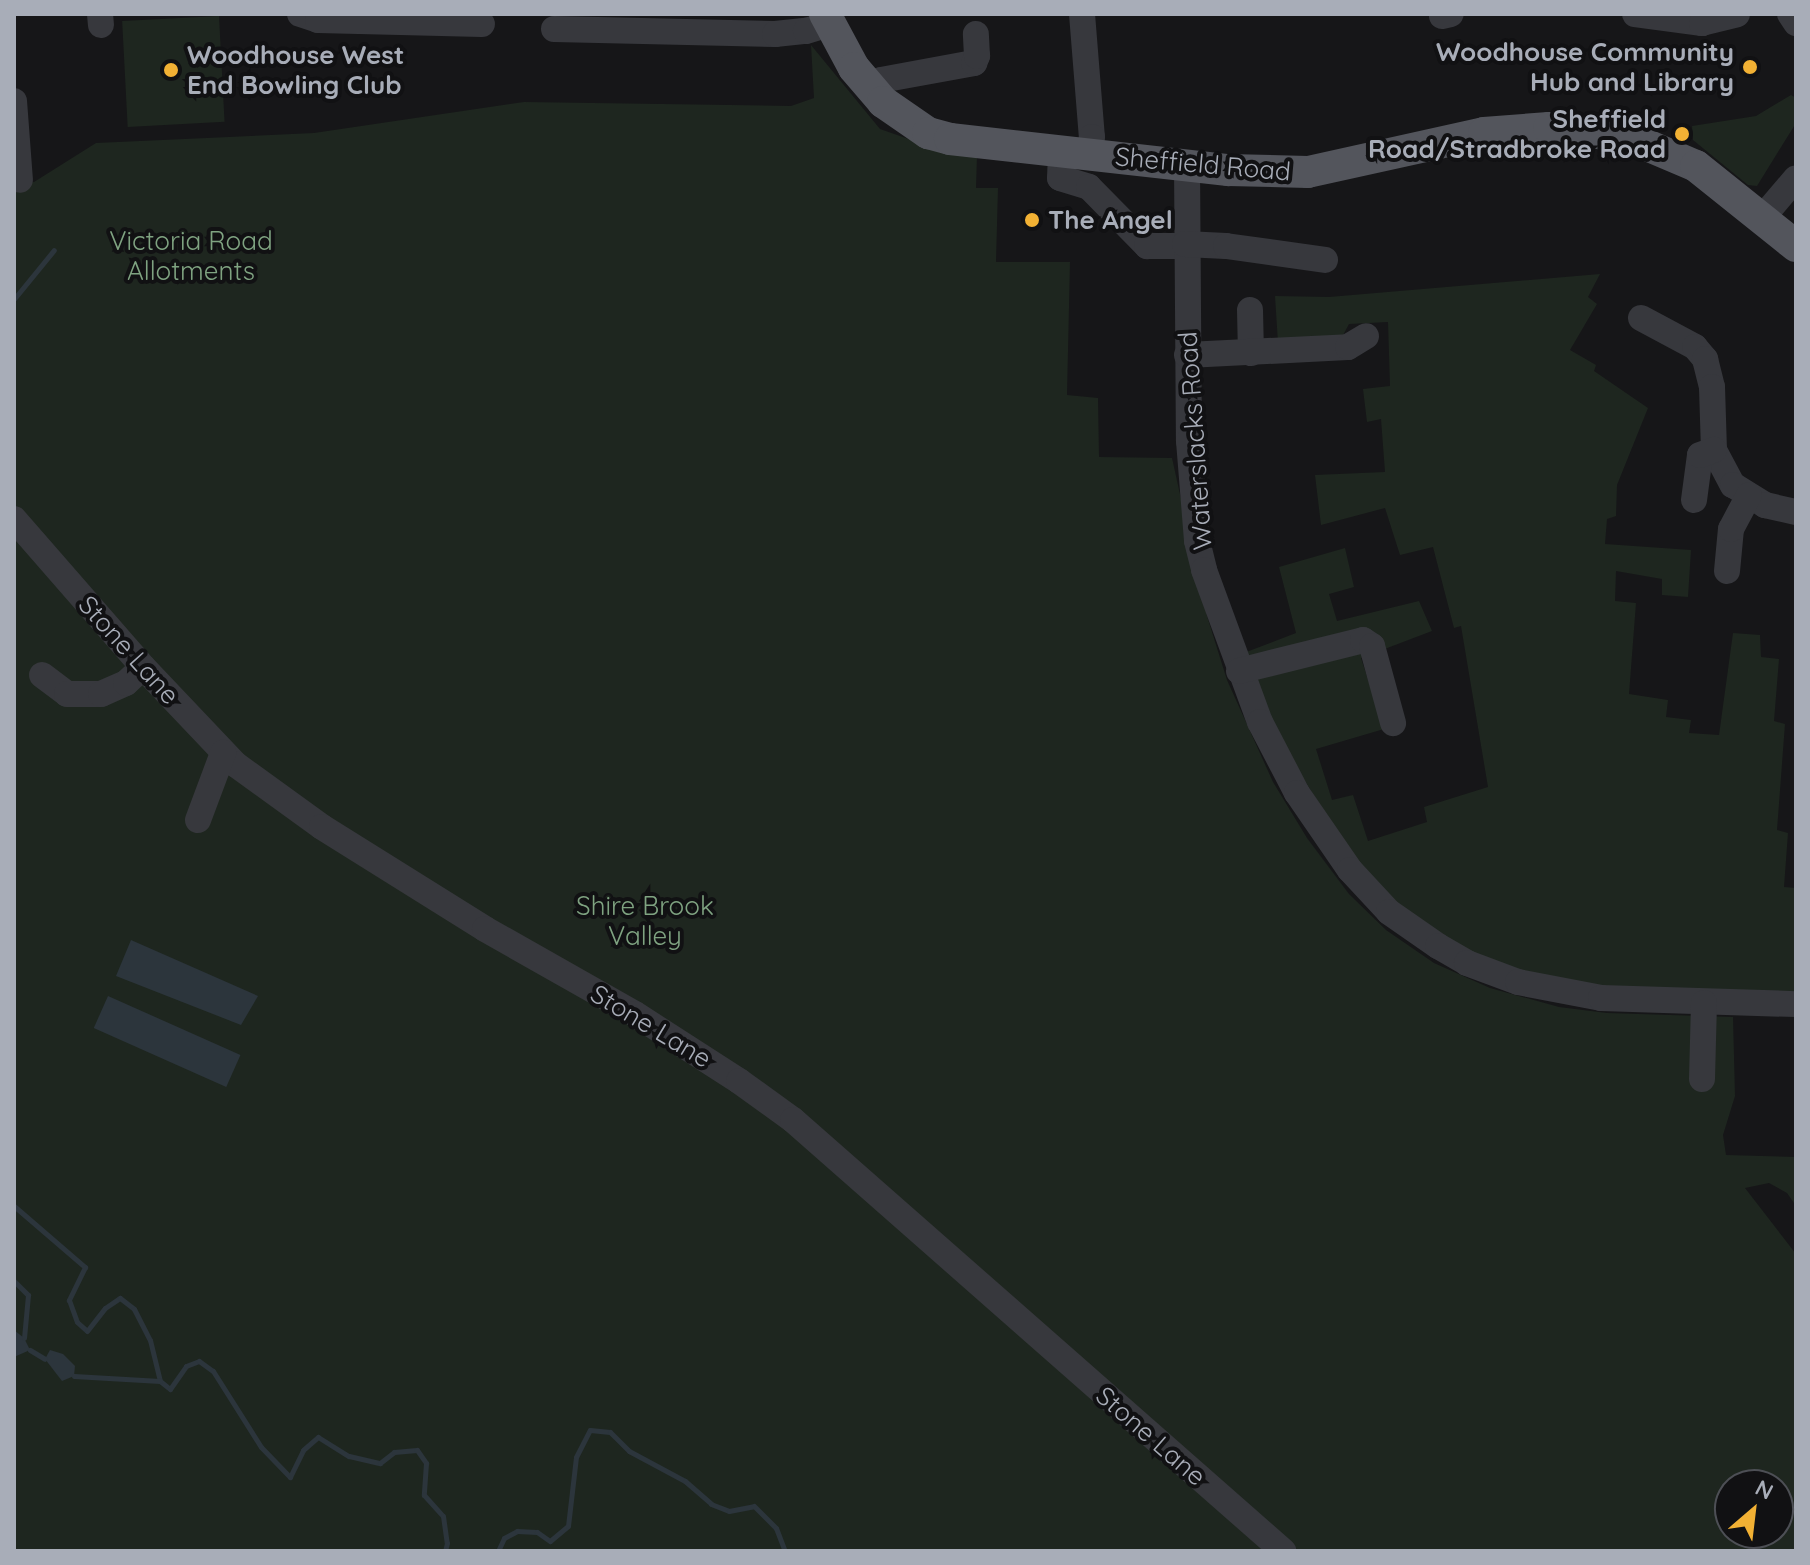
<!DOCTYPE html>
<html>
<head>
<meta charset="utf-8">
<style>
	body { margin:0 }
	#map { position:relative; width:1810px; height:1565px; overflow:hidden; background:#161618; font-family:Quicksand,sans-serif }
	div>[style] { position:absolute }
	.green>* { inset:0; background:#1e261f; transform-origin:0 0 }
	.water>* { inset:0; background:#2c353c; transform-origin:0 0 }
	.stream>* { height:5px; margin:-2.5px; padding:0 2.5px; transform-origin:2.5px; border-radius:2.5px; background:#2c353c }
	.minor>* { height:26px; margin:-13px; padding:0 13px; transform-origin:13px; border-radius:13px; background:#37383d }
	.major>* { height:32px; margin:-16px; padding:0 16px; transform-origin:16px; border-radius:16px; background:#53555c }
	.dots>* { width:22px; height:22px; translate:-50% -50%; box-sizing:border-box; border:4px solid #111113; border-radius:50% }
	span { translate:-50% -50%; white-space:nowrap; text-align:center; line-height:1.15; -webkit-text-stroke:8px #111113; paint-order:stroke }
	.poi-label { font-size:26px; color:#a8adb8; font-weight:700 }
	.right { translate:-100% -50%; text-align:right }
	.left { translate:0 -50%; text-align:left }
	.street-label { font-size:26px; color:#a8adb8 }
	.park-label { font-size:26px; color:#7fa381 }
	.frame { position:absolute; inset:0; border:16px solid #a8adb8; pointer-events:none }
	.north { position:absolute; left:1714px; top:1469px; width:80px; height:80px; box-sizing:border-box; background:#111113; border:2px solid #4d4f55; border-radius:50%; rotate:28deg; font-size:22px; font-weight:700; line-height:32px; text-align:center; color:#a8adb8 }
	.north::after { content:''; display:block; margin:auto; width:28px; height:36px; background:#f2b134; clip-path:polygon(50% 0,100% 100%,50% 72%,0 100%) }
</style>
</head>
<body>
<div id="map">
	<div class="green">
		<i style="left:219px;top:16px;width:106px;height:97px;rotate:87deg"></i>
		<i style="clip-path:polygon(evenodd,811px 45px,880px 129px,920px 143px,977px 156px,976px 188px,998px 188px,996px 262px,1070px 262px,1067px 395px,1098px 398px,1099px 457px,1172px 458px,1207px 616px,1227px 680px,1273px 782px,1307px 838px,1349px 894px,1386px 930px,1434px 963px,1490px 988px,1559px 1007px,1607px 1013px,1733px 1017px,1735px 1096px,1723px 1135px,1726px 1155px,1796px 1157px,1796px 1206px,1787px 1193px,1769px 1183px,1745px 1188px,1796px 1254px,1796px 1551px,14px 1551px,14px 184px,34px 182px,96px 143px,314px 133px,524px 102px,791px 106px,814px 98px,811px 45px,1730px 1485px,1778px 1485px,1778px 1533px,1730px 1533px,1730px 1485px)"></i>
		<i style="clip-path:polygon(1791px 95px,1796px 98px,1796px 123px,1757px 186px,1748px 185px,1693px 140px,1692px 126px,1756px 116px)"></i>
		<i style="clip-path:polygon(1600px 274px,1588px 297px,1597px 304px,1570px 350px,1596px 365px,1594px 371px,1648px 408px,1617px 485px,1616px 516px,1607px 519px,1605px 544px,1691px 550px,1688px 597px,1662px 595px,1662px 579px,1616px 571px,1615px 601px,1636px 603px,1629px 694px,1668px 700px,1666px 717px,1691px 720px,1689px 733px,1719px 735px,1733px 633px,1760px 635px,1761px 657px,1779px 659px,1774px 721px,1785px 724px,1777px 830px,1788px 833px,1784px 887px,1796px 888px,1796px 997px,1556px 984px,1450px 948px,1362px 874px,1267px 719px,1241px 654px,1296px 633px,1279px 567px,1345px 548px,1354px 587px,1329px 594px,1337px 621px,1419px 601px,1432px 631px,1361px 658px,1384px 729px,1316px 749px,1332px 800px,1353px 795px,1368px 841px,1427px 822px,1424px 807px,1488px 787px,1461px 626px,1454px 628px,1433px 547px,1400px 555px,1385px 508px,1321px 525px,1315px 475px,1385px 472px,1381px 419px,1367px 422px,1363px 389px,1390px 386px,1388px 322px,1349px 324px,1341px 339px,1278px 343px,1275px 296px,1329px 297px)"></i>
	</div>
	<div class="water">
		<i style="clip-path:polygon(131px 940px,258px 996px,241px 1025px,116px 976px)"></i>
		<i style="left:108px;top:996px;width:145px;height:35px;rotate:24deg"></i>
		<i style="clip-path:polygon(14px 1330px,24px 1338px,30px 1350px,14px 1357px)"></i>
		<i style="clip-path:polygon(50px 1350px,63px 1354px,75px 1366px,74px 1376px,62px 1381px,45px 1359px)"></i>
	</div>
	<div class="stream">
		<i style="left:14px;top:299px;width:63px;rotate:-50.8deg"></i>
		<i style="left:14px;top:1206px;width:94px;rotate:40.7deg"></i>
		<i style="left:85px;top:1267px;width:37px;rotate:116deg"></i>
		<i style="left:69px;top:1300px;width:23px;rotate:70deg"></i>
		<i style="left:77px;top:1322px;width:13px;rotate:42deg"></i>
		<i style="left:87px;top:1331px;width:29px;rotate:-52deg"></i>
		<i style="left:105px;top:1308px;width:18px;rotate:-34deg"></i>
		<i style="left:120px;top:1298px;width:18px;rotate:38deg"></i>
		<i style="left:134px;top:1309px;width:35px;rotate:63deg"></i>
		<i style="left:150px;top:1340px;width:42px;rotate:76.3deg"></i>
		<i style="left:160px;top:1381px;width:13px;rotate:39deg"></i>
		<i style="left:170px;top:1389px;width:28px;rotate:-55deg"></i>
		<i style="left:186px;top:1366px;width:14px;rotate:-21deg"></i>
		<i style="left:199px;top:1361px;width:17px;rotate:36deg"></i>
		<i style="left:213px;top:1371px;width:90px;rotate:57.7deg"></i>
		<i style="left:261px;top:1447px;width:42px;rotate:46deg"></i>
		<i style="left:290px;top:1477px;width:30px;rotate:-64deg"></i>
		<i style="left:303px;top:1450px;width:20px;rotate:-41deg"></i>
		<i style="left:318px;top:1437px;width:36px;rotate:32deg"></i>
		<i style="left:349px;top:1456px;width:32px;rotate:13deg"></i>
		<i style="left:380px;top:1463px;width:18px;rotate:-38deg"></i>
		<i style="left:394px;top:1452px;width:23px;rotate:-5deg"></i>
		<i style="left:417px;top:1450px;width:16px;rotate:55deg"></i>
		<i style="left:426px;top:1463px;width:32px;rotate:94deg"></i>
		<i style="left:424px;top:1495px;width:28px;rotate:48deg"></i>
		<i style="left:443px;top:1516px;width:27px;rotate:82deg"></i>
		<i style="left:447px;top:1543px;width:8px;rotate:104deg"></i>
		<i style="left:14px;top:1281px;width:20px;rotate:45deg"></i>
		<i style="left:28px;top:1295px;width:43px;rotate:95.3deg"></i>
		<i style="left:30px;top:1350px;width:17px;rotate:31deg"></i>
		<i style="left:74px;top:1376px;width:86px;rotate:3.3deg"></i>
		<i style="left:498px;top:1551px;width:14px;rotate:-65deg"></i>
		<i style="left:504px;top:1538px;width:15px;rotate:-28deg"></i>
		<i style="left:517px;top:1531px;width:20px;rotate:3deg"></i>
		<i style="left:537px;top:1532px;width:16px;rotate:35deg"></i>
		<i style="left:550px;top:1541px;width:23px;rotate:-40deg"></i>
		<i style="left:568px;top:1526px;width:69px;rotate:-83.4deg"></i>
		<i style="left:576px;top:1457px;width:30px;rotate:-63deg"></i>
		<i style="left:590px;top:1430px;width:20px;rotate:6deg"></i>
		<i style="left:610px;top:1432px;width:27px;rotate:45deg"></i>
		<i style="left:629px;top:1451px;width:64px;rotate:28.2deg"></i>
		<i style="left:685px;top:1481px;width:35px;rotate:41deg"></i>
		<i style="left:711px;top:1504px;width:19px;rotate:21deg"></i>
		<i style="left:729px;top:1511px;width:25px;rotate:-11deg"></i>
		<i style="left:754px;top:1506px;width:31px;rotate:45deg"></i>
		<i style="left:776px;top:1528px;width:25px;rotate:69deg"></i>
	</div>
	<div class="minor">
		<i style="left:100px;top:14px;width:11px;rotate:85deg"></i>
		<i style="left:300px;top:14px;width:19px;rotate:18deg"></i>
		<i style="left:318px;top:20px;width:164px;rotate:1.4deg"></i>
		<i style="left:1082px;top:14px;width:123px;rotate:85.4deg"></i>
		<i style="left:1092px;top:137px;width:17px;rotate:100deg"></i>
		<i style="left:1635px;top:14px;width:68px;rotate:7.7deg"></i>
		<i style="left:1702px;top:23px;width:36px;rotate:-14deg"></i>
		<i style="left:1790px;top:14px;width:11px;rotate:56deg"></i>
		<i style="left:1442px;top:16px;width:9px;rotate:-13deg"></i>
		<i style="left:554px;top:29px;width:221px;rotate:1.3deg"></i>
		<i style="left:775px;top:34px;width:31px;rotate:-6deg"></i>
		<i style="left:806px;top:31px;width:24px;rotate:-17deg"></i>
		<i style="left:871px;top:89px;width:13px;rotate:-42deg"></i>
		<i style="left:881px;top:80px;width:95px;rotate:-10.4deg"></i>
		<i style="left:974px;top:63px;width:8px;rotate:-67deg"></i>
		<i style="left:977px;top:56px;width:22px;rotate:-93deg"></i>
		<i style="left:14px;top:101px;width:79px;rotate:85.7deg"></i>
		<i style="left:1061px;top:151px;width:27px;rotate:92deg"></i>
		<i style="left:1060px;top:178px;width:30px;rotate:17deg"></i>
		<i style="left:1089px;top:187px;width:83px;rotate:45.5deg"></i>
		<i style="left:1147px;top:246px;width:38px"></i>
		<i style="left:1187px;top:164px;width:277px;rotate:89.6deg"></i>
		<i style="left:1189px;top:441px;width:100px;rotate:85.4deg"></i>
		<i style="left:1197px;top:541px;width:30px;rotate:76deg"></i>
		<i style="left:1204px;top:570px;width:162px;rotate:69.8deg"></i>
		<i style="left:1260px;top:722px;width:80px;rotate:62.5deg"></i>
		<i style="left:1297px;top:793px;width:93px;rotate:55.5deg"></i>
		<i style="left:1350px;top:870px;width:57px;rotate:47.1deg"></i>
		<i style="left:1389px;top:912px;width:60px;rotate:34.8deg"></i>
		<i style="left:1438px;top:946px;width:34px;rotate:30deg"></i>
		<i style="left:1467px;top:963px;width:54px;rotate:20.4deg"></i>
		<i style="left:1518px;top:982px;width:85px;rotate:10.9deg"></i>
		<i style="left:1601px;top:998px;width:195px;rotate:1.8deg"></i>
		<i style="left:1762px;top:218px;width:52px;rotate:-49.6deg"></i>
		<i style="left:1185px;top:244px;width:41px;rotate:2.8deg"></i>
		<i style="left:1226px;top:246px;width:100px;rotate:8deg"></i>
		<i style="left:1250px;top:310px;width:43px;rotate:88.7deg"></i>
		<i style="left:1641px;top:318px;width:61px;rotate:28.2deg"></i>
		<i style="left:1695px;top:347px;width:16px;rotate:50deg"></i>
		<i style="left:1705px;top:359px;width:29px;rotate:76deg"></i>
		<i style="left:1712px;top:387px;width:63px;rotate:88.2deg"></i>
		<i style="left:1714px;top:450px;width:40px;rotate:62deg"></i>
		<i style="left:1733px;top:485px;width:38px;rotate:32deg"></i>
		<i style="left:1765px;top:505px;width:32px;rotate:13deg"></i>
		<i style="left:1187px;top:355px;width:161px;rotate:-2.8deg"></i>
		<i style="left:1348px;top:347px;width:21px;rotate:-31deg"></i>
		<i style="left:1694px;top:500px;width:45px;rotate:-82.4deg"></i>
		<i style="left:1700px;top:455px;width:15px;rotate:-20deg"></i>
		<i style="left:14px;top:519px;width:196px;rotate:48.9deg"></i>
		<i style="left:143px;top:667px;width:134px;rotate:46.5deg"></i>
		<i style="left:235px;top:764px;width:107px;rotate:35.9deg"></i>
		<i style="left:322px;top:827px;width:192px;rotate:32deg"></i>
		<i style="left:485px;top:929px;width:172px;rotate:29.5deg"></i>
		<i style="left:635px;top:1014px;width:124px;rotate:32.8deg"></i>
		<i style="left:739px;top:1081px;width:67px;rotate:35.8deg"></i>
		<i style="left:793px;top:1120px;width:653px;rotate:41.33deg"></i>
		<i style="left:1727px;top:571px;width:42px;rotate:-84.6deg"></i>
		<i style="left:1731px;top:529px;width:38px;rotate:-62deg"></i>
		<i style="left:1239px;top:671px;width:128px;rotate:-14deg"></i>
		<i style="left:1363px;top:640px;width:11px;rotate:34deg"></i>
		<i style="left:1372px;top:646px;width:80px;rotate:74.7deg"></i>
		<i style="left:42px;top:675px;width:31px;rotate:37deg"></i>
		<i style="left:67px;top:694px;width:34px"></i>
		<i style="left:101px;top:694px;width:27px;rotate:-24deg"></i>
		<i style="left:126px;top:683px;width:23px;rotate:-43deg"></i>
		<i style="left:198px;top:820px;width:72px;rotate:-69.5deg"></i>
		<i style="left:1702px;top:1079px;width:76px;rotate:-88.5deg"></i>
	</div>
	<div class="major">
		<i style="left:825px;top:14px;width:61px;rotate:61.8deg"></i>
		<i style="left:854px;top:68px;width:45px;rotate:49.5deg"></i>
		<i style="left:883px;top:102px;width:55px;rotate:34.6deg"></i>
		<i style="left:928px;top:133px;width:23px;rotate:15deg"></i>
		<i style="left:950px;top:139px;width:280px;rotate:6.4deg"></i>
		<i style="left:1228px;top:170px;width:80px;rotate:1.4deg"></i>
		<i style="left:1308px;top:172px;width:180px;rotate:-12.5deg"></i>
		<i style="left:1484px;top:133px;width:65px;rotate:-4.4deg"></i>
		<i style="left:1549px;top:128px;width:33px;rotate:3deg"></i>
		<i style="left:1582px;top:130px;width:54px;rotate:10.7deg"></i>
		<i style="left:1635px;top:140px;width:66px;rotate:23.1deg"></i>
		<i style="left:1696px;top:166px;width:128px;rotate:38.7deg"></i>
	</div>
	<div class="dots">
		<i style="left:1750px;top:67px;background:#f2b134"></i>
		<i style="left:171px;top:70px;background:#f2b134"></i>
		<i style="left:1682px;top:134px;background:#f2b134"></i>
		<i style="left:1032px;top:220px;background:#f2b134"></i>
	</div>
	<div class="poi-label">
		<span class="right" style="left:1734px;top:67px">Woodhouse Community<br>Hub and Library</span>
		<span class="left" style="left:187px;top:70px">Woodhouse West<br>End Bowling Club</span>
		<span class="right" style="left:1666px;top:134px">Sheffield<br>Road/Stradbroke Road</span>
		<span class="left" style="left:1048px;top:220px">The Angel</span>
	</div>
	<div class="street-label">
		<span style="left:1203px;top:164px;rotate:5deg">Sheffield Road</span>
		<span style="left:1195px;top:441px;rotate:-94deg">Waterslacks Road</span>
		<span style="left:129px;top:650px;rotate:48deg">Stone Lane</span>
		<span style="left:651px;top:1026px;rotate:31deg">Stone Lane</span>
		<span style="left:1151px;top:1436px;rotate:41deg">Stone Lane</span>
	</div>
	<div class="park-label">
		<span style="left:191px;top:256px">Victoria Road<br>Allotments</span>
		<span style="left:645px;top:921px">Shire Brook<br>Valley</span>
	</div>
	<div class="frame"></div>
	<div class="north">N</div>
</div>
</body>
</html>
